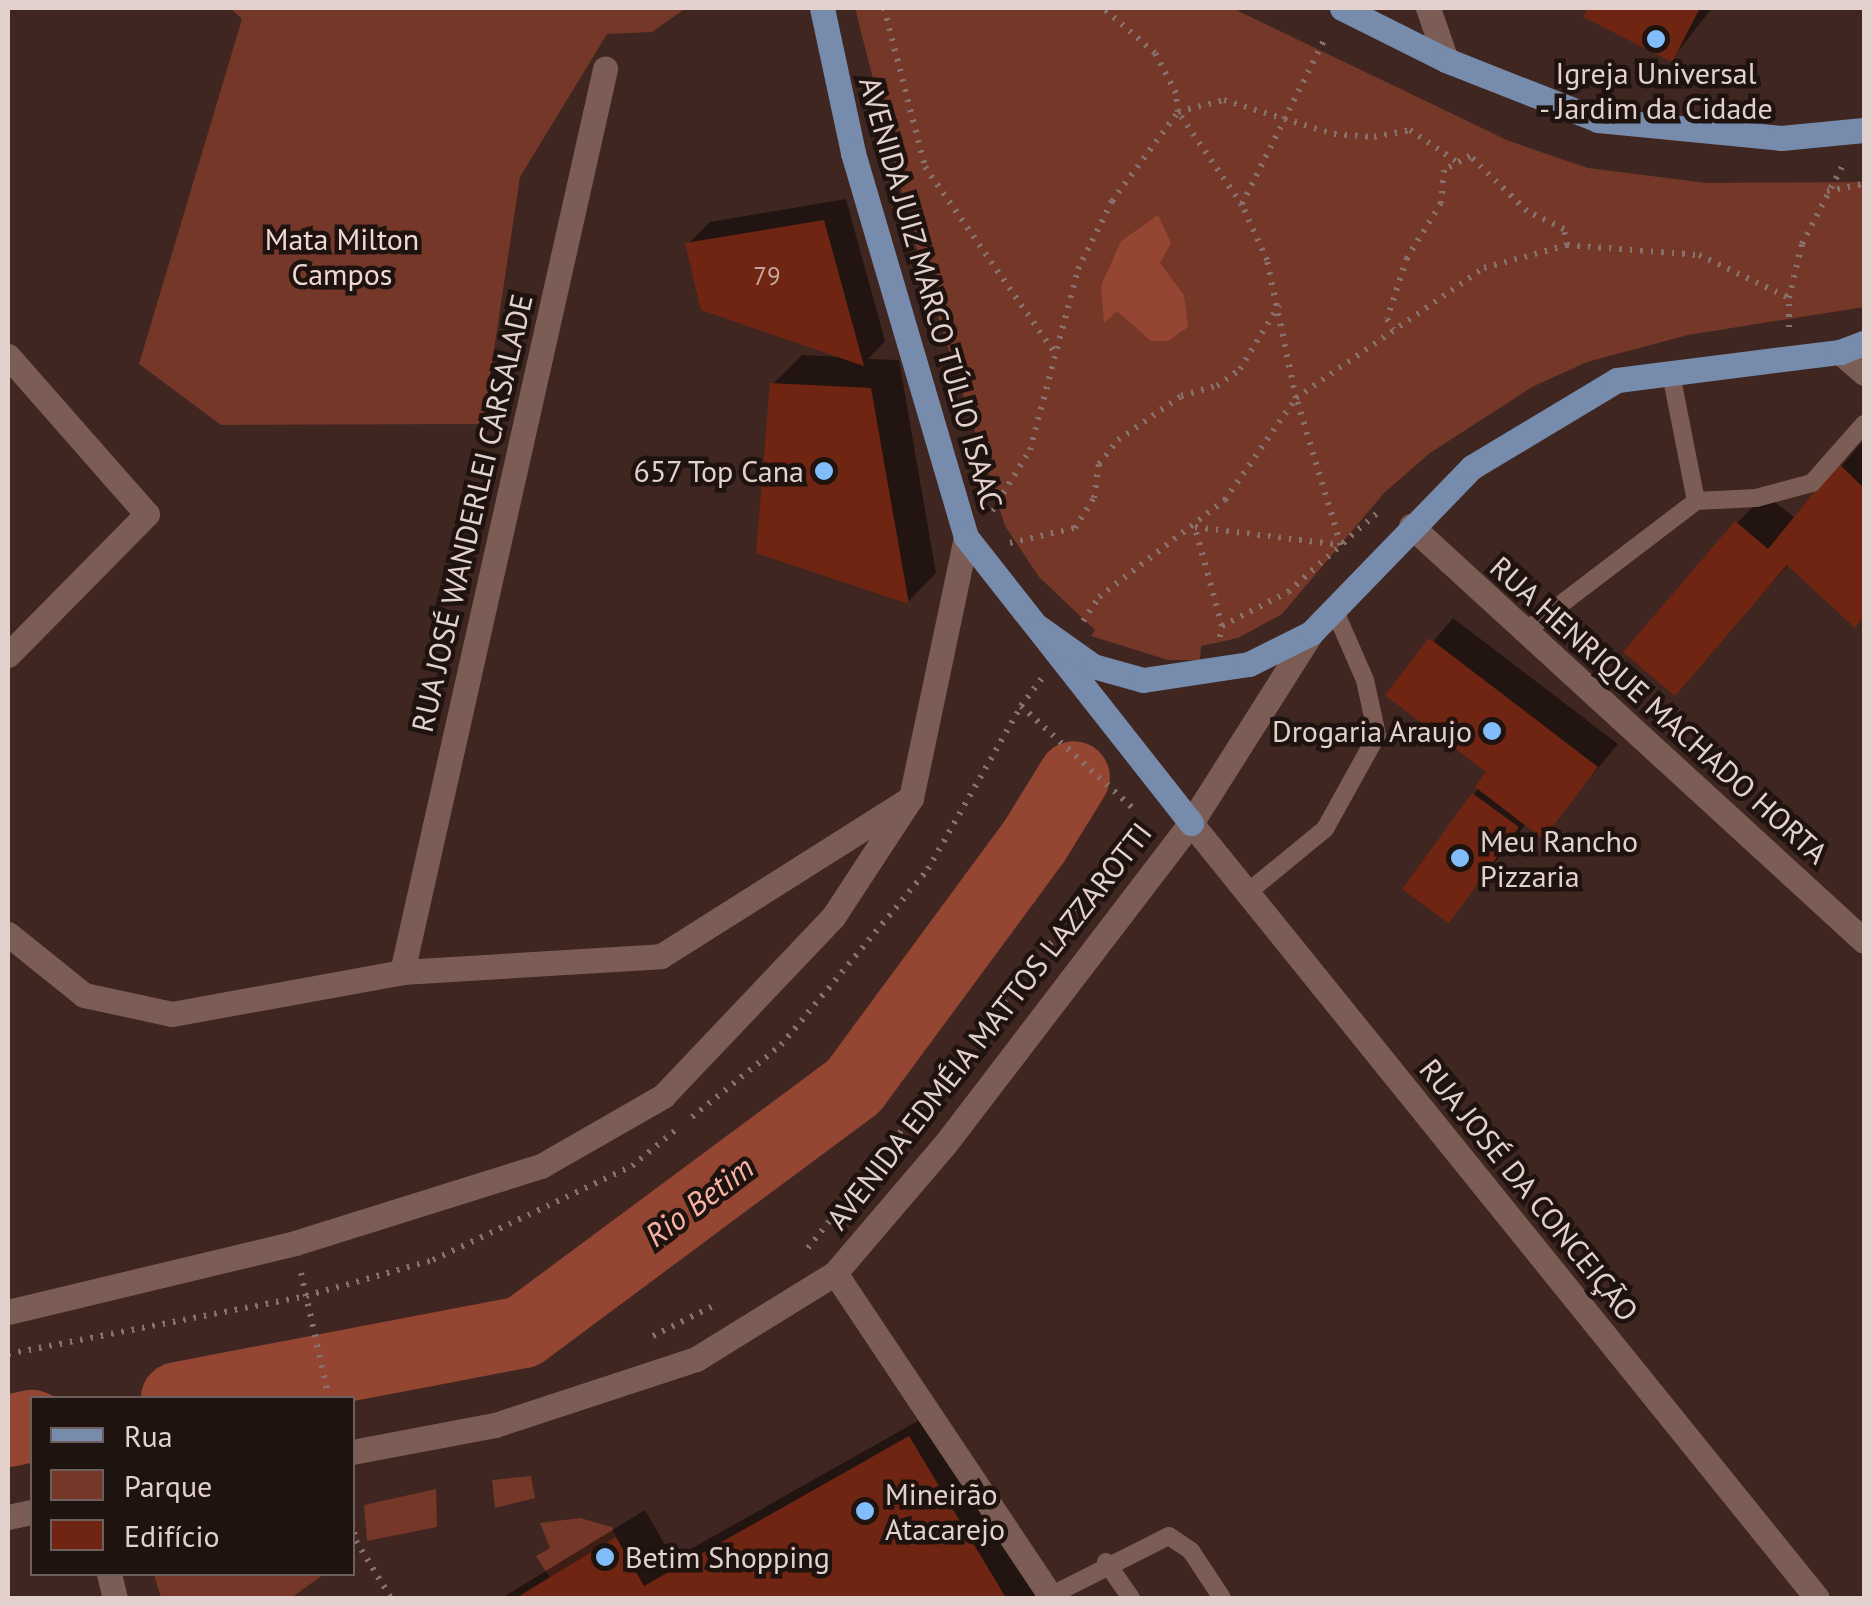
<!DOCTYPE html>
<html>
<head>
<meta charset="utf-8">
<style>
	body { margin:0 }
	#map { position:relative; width:1872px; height:1606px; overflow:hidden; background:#402620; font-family:"PT Sans",sans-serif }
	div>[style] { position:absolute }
	.green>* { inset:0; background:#743728 }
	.water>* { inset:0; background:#944633 }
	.shadow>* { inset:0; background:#0007 }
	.river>* { height:72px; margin:-36px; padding:0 36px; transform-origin:36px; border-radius:36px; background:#944633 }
	.building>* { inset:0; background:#702513; transform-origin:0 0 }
	.path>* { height:6px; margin-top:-3px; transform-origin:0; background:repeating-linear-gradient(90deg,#88716c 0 2.5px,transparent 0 10.5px) }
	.lane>* { height:18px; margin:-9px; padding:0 9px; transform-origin:9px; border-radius:9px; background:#7c5d56 }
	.street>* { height:25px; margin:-12.5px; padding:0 12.5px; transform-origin:12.5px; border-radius:12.5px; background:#7c5d56 }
	.secondary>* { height:25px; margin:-12.5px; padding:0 12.5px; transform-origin:12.5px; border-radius:12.5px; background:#7c5d56 }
	.primary>* { height:25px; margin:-12.5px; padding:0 12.5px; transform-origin:12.5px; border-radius:12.5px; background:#778cac }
	.dots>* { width:28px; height:28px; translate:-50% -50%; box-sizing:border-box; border:5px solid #1f1310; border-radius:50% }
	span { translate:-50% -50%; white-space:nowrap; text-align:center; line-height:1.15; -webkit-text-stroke:9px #1f1310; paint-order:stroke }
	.number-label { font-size:25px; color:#c6a69e }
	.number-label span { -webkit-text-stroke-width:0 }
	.poi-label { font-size:30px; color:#e3d1cd }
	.right { translate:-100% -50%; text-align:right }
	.left { translate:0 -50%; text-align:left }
	.park-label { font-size:30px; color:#f0d8d2 }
	.street-label { font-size:30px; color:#e3d1cd }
	.water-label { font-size:32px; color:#f8b3a2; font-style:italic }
	.frame { position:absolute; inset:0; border:10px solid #e3d1cd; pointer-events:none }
	.legend { position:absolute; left:30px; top:1396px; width:325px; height:180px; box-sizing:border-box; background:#1f1310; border:2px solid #6d5f5c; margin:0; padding:12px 18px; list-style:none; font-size:30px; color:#e3d1cd }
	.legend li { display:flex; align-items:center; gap:20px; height:50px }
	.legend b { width:50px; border:2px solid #6d5f5c }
</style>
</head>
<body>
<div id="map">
	<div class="green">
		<i style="clip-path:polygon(230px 8px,686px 8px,652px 32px,607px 34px,520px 177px,483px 424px,221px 425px,139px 364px,242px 19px)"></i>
		<i style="clip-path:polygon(855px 8px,1232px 8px,1509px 141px,1588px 168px,1707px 183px,1864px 182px,1864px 307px,1688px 335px,1587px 362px,1532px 387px,1430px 453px,1384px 493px,1282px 614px,1238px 638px,1201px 646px,1200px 660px,1168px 660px,1091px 636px,1095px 630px,1039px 577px,1005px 526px,915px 244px)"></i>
		<i style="clip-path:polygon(531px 1476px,535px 1498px,495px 1508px,492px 1480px)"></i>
		<i style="clip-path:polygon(436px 1489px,437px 1527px,367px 1541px,364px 1505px)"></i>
		<i style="clip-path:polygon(580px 1518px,612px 1527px,616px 1537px,550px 1578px,536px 1556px,550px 1548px,540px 1523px)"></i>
		<i style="clip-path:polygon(154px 1574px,324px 1574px,291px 1598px,161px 1598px)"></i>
	</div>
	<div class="water">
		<i style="clip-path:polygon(1158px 215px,1171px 243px,1160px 263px,1184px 295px,1188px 327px,1168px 341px,1151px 341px,1117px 311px,1104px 323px,1101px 286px,1121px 241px)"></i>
	</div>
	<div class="shadow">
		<i style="clip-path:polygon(1591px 8px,1712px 8px,1672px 59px,1587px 16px)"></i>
		<i style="clip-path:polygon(846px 199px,885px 341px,868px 359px,899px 360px,936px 573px,908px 602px,773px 384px,802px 355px,842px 357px,688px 244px,710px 222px)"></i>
		<i style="clip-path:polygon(1864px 440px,1864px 615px,1855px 625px,1789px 564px,1675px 692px,1737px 523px,1765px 494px,1796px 519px)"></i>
		<i style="clip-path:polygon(1453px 618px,1618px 744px,1542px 836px,1527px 823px,1447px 920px,1474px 795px,1489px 771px,1389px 694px)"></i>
		<i style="clip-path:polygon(939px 1409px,1052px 1598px,502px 1598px,645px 1510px,673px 1559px)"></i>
	</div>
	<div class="river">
		<i style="left:177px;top:1398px;width:352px;rotate:-10.8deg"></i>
		<i style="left:523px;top:1332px;width:412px;rotate:-36.6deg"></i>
		<i style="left:854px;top:1086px;width:303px;rotate:-53.6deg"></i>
		<i style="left:1034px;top:842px;width:76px;rotate:-58.4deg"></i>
		<i style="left:8px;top:1431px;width:25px;rotate:-12deg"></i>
	</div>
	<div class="building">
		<i style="clip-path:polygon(1588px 8px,1700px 8px,1672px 62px,1583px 17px)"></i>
		<i style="clip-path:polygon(824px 220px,864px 366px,701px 310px,685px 243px)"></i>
		<i style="clip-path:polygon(770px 383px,871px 388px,909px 604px,756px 553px)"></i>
		<i style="clip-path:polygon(1838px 463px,1864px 488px,1864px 616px,1855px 628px,1787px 565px,1675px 696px,1623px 652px,1735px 521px,1768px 549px)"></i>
		<i style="clip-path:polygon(1429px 638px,1598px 767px,1543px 839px,1475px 787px,1486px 772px,1385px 695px)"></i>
		<i style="left:1472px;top:793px;width:58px;height:119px;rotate:36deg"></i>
		<i style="clip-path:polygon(909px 1436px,1006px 1598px,516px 1598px,616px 1537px,644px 1586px)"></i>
	</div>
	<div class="path">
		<i style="left:884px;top:8px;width:164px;rotate:75.5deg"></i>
		<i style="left:925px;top:167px;width:229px;rotate:55.1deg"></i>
		<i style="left:1827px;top:191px;width:38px;rotate:-11deg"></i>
		<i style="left:1242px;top:204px;width:188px;rotate:-63.4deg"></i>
		<i style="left:1567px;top:245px;width:132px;rotate:4.3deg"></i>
		<i style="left:1699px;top:255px;width:100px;rotate:25.5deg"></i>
		<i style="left:1789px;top:327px;width:29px;rotate:-90deg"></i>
		<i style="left:1789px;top:298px;width:56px;rotate:-76.5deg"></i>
		<i style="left:1802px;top:244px;width:93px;rotate:-62.6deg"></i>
		<i style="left:992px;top:511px;width:72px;rotate:-58.1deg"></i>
		<i style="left:1030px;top:450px;width:187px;rotate:-75.1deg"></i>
		<i style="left:1078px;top:269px;width:76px;rotate:-63.4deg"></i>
		<i style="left:1112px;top:201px;width:111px;rotate:-53.4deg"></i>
		<i style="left:1178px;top:112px;width:19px;rotate:-96deg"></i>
		<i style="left:1176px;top:93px;width:45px;rotate:-117.7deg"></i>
		<i style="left:1155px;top:53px;width:69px;rotate:-139.1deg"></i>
		<i style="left:1010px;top:543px;width:67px;rotate:-13deg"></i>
		<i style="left:1075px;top:528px;width:36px;rotate:-58deg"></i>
		<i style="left:1094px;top:498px;width:34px;rotate:-82deg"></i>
		<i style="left:1099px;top:464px;width:31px;rotate:-52deg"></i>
		<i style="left:1118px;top:440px;width:77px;rotate:-34.9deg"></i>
		<i style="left:1181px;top:396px;width:37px;rotate:-16deg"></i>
		<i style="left:1217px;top:386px;width:29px;rotate:-36deg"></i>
		<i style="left:1240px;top:369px;width:75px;rotate:-58.6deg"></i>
		<i style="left:1083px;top:621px;width:29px;rotate:-56deg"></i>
		<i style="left:1099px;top:597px;width:159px;rotate:-37.6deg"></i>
		<i style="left:1225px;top:500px;width:124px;rotate:-55.2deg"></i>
		<i style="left:1296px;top:398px;width:229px;rotate:-34.7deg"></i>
		<i style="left:1484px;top:268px;width:86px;rotate:-15.5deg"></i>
		<i style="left:1567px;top:245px;width:16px;rotate:-101deg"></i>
		<i style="left:1564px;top:229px;width:41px;rotate:-154.1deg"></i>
		<i style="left:1527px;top:211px;width:79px;rotate:-136deg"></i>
		<i style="left:1470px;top:156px;width:30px;rotate:152deg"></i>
		<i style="left:1444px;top:170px;width:33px;rotate:95deg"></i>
		<i style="left:1441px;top:203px;width:65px;rotate:121.7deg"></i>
		<i style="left:1407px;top:258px;width:64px;rotate:108.2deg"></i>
		<i style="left:1387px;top:319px;width:12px;rotate:59deg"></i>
		<i style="left:1222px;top:626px;width:103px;rotate:-105.3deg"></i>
		<i style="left:1195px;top:527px;width:147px;rotate:7deg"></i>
		<i style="left:1341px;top:545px;width:154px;rotate:-107deg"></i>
		<i style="left:1296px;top:398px;width:141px;rotate:-101.9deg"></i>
		<i style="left:1267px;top:260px;width:60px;rotate:-114.4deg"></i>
		<i style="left:1242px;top:205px;width:113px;rotate:-124.5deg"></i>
		<i style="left:1178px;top:112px;width:48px;rotate:-14.6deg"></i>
		<i style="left:1224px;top:100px;width:115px;rotate:17.2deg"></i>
		<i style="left:1334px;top:134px;width:40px;rotate:4.3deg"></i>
		<i style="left:1374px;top:137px;width:37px;rotate:-11deg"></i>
		<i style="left:1410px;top:130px;width:57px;rotate:34.2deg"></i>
		<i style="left:1220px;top:637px;width:11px;rotate:-80deg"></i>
		<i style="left:1222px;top:626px;width:74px;rotate:-27.3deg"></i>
		<i style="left:1288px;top:592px;width:118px;rotate:-41.6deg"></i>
		<i style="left:1021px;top:706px;width:34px;rotate:-53deg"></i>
		<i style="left:692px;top:1117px;width:114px;rotate:-39deg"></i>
		<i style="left:781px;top:1045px;width:229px;rotate:-50.1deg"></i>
		<i style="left:928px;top:869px;width:188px;rotate:-60.3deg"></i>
		<i style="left:1021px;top:706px;width:154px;rotate:42.4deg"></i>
		<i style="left:808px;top:1248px;width:507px;rotate:-51.48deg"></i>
		<i style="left:301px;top:1273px;width:128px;rotate:77.4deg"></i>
		<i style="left:653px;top:1336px;width:67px;rotate:-26.6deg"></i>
		<i style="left:8px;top:1354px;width:304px;rotate:-11deg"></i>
		<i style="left:306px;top:1296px;width:132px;rotate:-15.8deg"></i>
		<i style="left:433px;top:1260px;width:220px;rotate:-25.3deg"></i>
		<i style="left:632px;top:1166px;width:60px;rotate:-39.6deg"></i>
		<i style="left:352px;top:1522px;width:19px;rotate:78deg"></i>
		<i style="left:356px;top:1541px;width:67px;rotate:58.4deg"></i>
	</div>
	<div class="lane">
		<i style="left:1696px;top:501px;width:60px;rotate:-2.9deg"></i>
		<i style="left:1756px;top:498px;width:58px;rotate:-15deg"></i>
		<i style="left:1812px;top:483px;width:79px;rotate:-48.6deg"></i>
		<i style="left:1523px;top:633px;width:218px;rotate:-37.3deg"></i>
		<i style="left:1696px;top:501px;width:129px;rotate:-101.1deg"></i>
		<i style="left:1247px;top:893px;width:101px;rotate:-39.4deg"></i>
		<i style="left:1325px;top:829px;width:107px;rotate:-61deg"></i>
		<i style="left:1377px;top:735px;width:56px;rotate:-102.3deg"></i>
		<i style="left:1365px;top:680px;width:77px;rotate:-113.6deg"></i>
		<i style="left:1106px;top:1562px;width:44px;rotate:55.2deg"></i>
		<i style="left:1050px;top:1596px;width:133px;rotate:-26.8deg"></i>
		<i style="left:1169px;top:1536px;width:27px;rotate:34deg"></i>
		<i style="left:1191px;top:1551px;width:56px;rotate:56.6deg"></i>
	</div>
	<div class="street">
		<i style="left:1840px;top:352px;width:32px;rotate:41deg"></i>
		<i style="left:8px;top:356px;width:210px;rotate:48.7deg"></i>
		<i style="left:147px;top:514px;width:198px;rotate:134.6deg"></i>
		<i style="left:1411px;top:526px;width:614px;rotate:42.49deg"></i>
		<i style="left:8px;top:934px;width:97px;rotate:38.8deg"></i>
		<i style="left:84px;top:995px;width:90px;rotate:12.2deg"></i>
		<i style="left:172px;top:1014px;width:234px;rotate:-10.3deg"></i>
		<i style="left:402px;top:972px;width:259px;rotate:-3.5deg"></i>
		<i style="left:661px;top:956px;width:296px;rotate:-32.3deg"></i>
		<i style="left:402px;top:972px;width:926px;rotate:-77.33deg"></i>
		<i style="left:835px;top:1273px;width:391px;rotate:56.3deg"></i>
		<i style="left:109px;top:1574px;width:25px;rotate:76deg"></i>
	</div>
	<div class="secondary">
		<i style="left:1428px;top:8px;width:55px;rotate:70.9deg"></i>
		<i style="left:1191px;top:823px;width:996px;rotate:51.07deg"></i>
		<i style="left:8px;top:1312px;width:295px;rotate:-13.5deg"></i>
		<i style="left:295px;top:1243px;width:258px;rotate:-17.4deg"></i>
		<i style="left:541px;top:1166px;width:141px;rotate:-29.8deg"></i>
		<i style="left:663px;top:1096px;width:247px;rotate:-46.5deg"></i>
		<i style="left:833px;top:917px;width:142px;rotate:-56.8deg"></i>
		<i style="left:911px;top:798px;width:267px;rotate:-78.1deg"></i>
		<i style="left:352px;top:1452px;width:146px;rotate:-10.7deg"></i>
		<i style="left:495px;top:1425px;width:212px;rotate:-18.2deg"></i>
		<i style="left:696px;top:1359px;width:163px;rotate:-31.7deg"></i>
		<i style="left:835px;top:1273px;width:171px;rotate:-49.5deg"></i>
		<i style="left:946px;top:1143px;width:403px;rotate:-52.6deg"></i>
		<i style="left:1191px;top:823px;width:225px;rotate:-57.7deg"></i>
		<i style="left:8px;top:1517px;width:25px;rotate:-12deg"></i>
	</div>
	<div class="primary">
		<i style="left:822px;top:8px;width:148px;rotate:77.9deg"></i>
		<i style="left:853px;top:153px;width:400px;rotate:73.6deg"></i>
		<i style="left:966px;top:537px;width:364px;rotate:51.8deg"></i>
		<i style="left:1342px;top:8px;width:116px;rotate:26.6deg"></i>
		<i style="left:1446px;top:60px;width:163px;rotate:21.5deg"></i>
		<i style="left:1598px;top:120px;width:184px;rotate:5.6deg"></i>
		<i style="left:1781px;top:138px;width:83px;rotate:-5.5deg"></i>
		<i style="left:1038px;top:627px;width:67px;rotate:35.3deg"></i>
		<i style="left:1093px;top:666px;width:52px;rotate:15.6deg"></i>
		<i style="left:1143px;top:680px;width:107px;rotate:-8.6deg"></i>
		<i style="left:1249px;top:664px;width:69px;rotate:-26.6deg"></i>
		<i style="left:1311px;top:633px;width:231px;rotate:-45.9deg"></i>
		<i style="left:1472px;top:467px;width:169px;rotate:-31deg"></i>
		<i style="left:1617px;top:380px;width:225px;rotate:-7.2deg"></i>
		<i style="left:1840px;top:352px;width:26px;rotate:-21deg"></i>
	</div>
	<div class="dots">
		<i style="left:1656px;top:39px;background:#81bdfa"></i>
		<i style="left:824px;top:471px;background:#81bdfa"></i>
		<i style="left:1492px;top:731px;background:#81bdfa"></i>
		<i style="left:1460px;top:858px;background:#81bdfa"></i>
		<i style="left:865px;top:1511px;background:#81bdfa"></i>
		<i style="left:605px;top:1557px;background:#81bdfa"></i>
	</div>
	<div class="number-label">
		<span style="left:767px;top:276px">79</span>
	</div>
	<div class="poi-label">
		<span style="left:1656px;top:90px">Igreja Universal<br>- Jardim da Cidade</span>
		<span class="right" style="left:804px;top:471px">657 Top Cana</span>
		<span class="right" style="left:1472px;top:731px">Drogaria Araujo</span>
		<span class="left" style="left:1480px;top:858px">Meu Rancho<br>Pizzaria</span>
		<span class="left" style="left:885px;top:1511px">Mineirão<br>Atacarejo</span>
		<span class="left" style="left:625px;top:1557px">Betim Shopping</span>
	</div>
	<div class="park-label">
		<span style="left:342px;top:256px">Mata Milton<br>Campos</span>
	</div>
	<div class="street-label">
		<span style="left:931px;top:293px;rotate:74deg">AVENIDA JUIZ MARCO TÚLIO ISAAC</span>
		<span style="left:472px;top:513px;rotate:-77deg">RUA JOSÉ WANDERLEI CARSALADE</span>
		<span style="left:1659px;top:710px;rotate:42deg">RUA HENRIQUE MACHADO HORTA</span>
		<span style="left:989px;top:1026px;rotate:-52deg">AVENIDA EDMÉIA MATTOS LAZZAROTTI</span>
		<span style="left:1529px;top:1190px;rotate:51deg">RUA JOSÉ DA CONCEIÇÃO</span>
	</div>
	<div class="water-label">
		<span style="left:699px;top:1201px;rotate:-37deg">Rio Betim</span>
	</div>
	<div class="frame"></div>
	<ul class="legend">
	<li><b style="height:12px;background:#778cac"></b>Rua</li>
	<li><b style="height:28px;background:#743728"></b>Parque</li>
	<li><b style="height:28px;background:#702513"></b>Edifício</li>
	</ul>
</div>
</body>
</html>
